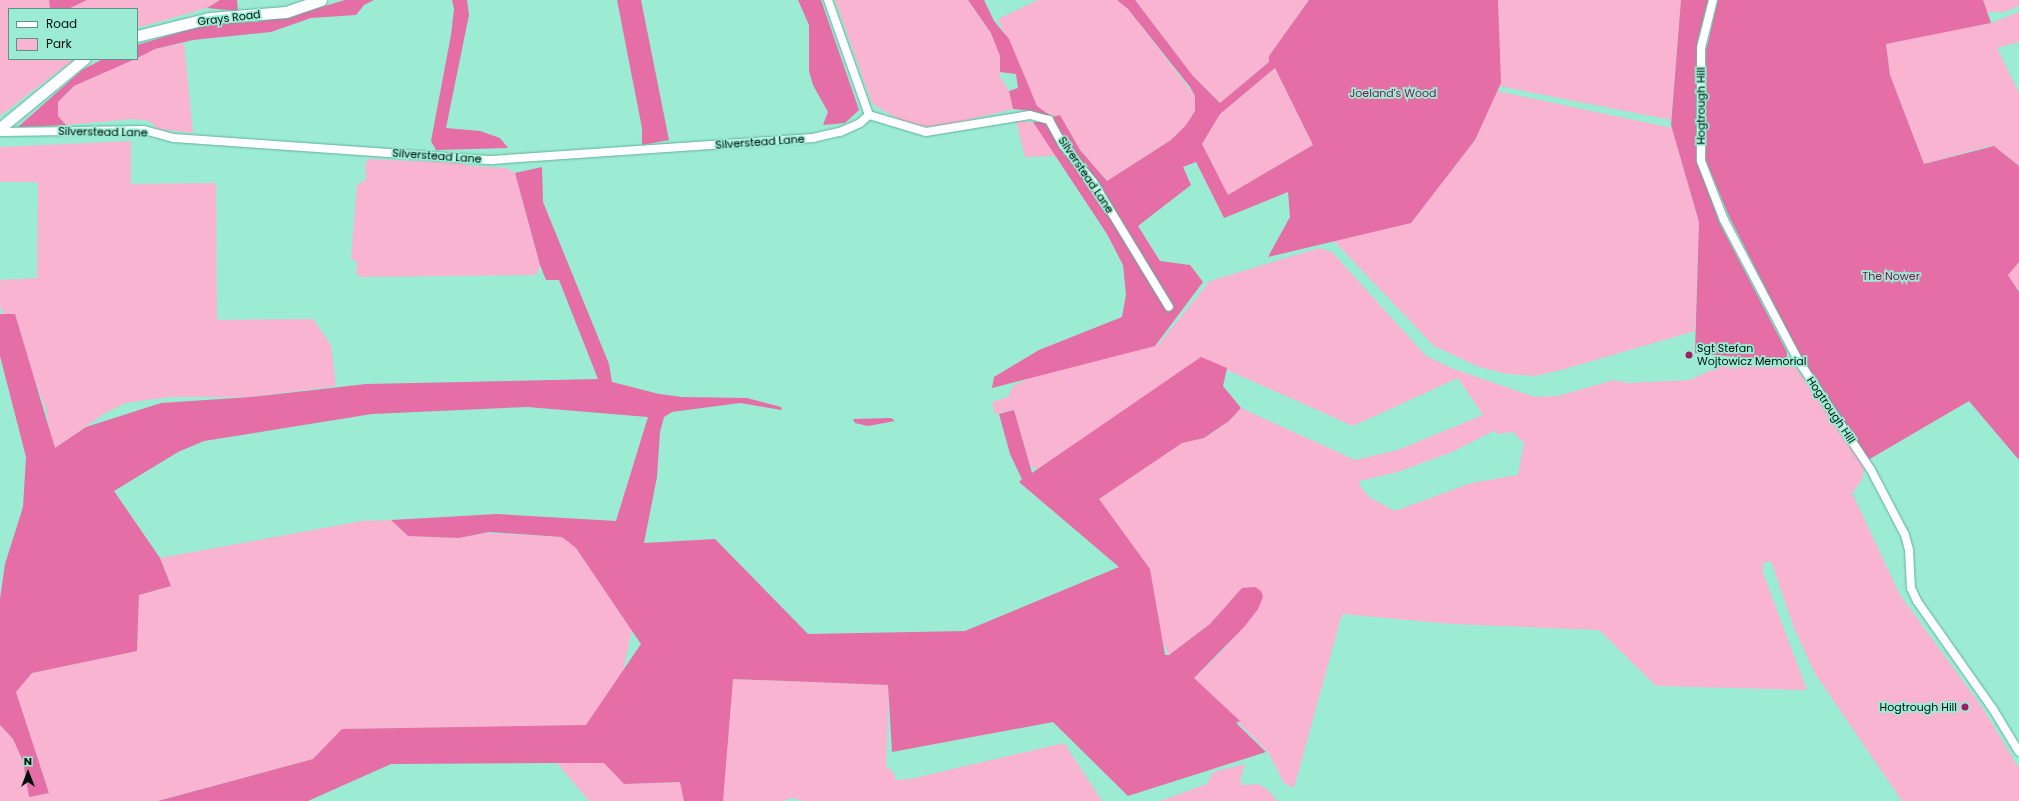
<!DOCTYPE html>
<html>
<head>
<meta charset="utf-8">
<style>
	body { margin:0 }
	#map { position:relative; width:2019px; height:801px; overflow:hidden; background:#9cecd3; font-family:Poppins,sans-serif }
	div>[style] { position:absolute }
	.green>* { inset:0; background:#f9b4d1 }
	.forest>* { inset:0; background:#e46ea5 }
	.roads { filter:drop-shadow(0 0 1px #62b19a) drop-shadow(0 0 1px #62b19a) }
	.street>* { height:8px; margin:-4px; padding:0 4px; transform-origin:4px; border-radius:4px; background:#fff }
	.secondary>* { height:11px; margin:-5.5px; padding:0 5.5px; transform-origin:5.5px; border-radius:5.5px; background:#fff }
	.dots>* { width:11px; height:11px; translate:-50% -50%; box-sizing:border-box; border:2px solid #9cecd3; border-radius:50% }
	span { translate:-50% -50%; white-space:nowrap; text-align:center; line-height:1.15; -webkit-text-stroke:3.5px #9cecd3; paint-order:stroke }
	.street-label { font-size:11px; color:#00110b }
	.park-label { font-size:11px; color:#831853 }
	.poi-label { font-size:11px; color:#00110b }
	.left { translate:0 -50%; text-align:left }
	.right { translate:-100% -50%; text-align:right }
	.legend { position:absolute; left:8px; top:8px; width:130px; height:52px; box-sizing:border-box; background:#9cecd3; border:1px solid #5e9483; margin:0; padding:5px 7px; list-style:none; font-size:12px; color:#00110b }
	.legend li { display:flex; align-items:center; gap:8px; height:20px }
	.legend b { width:20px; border:1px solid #5e9483 }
	.north { position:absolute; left:8px; top:753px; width:40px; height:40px; -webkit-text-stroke:3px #9cecd3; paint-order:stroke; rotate:0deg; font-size:11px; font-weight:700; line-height:16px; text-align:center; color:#00110b }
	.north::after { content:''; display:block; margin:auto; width:14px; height:18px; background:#00110b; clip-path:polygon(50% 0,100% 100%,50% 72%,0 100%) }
</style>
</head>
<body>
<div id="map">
	<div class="green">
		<i style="clip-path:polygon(0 0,49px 0,50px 9px,9px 9px,9px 59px,74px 59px,0 116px)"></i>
		<i style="clip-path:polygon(87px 0,220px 0,207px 8px,137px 28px,137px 9px,68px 9px)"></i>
		<i style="clip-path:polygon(835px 0,968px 0,995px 39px,1000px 56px,1000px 77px,1009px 91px,1013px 109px,948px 125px,915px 128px,879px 108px,872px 103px)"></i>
		<i style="clip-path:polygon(1038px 0,1117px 0,1128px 9px,1195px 96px,1195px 111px,1186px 125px,1171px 140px,1107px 181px,1080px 150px,1060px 115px,1052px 117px,1037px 106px,998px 19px)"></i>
		<i style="clip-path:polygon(1135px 0,1309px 0,1269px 56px,1269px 62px,1220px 103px,1193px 76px)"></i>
		<i style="clip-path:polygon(1498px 0,1681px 0,1671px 120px,1499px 86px)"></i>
		<i style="clip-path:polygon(1983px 0,2019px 0,2019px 6px,2004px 12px,1987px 12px)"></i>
		<i style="clip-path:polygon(2019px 12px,2019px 42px,1997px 48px,2019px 93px,2019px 166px,1998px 149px,1989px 146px,1924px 164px,1890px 75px,1886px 43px,1991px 23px)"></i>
		<i style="clip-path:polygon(184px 43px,193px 133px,158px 129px,149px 121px,134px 119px,66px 125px,58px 116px,58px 102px,74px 86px,155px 49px)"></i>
		<i style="clip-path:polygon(1275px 68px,1313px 145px,1228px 196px,1202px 144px,1220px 114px)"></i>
		<i style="clip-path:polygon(1497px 91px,1672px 128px,1699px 222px,1695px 331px,1561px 370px,1535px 376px,1507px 374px,1479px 367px,1434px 346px,1334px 241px,1411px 223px,1475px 140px)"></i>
		<i style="clip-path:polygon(1016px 121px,1033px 122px,1057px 156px,1025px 157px)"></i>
		<i style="clip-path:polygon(131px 141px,131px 184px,216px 183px,217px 320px,313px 319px,331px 345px,336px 386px,251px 397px,170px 397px,125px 403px,102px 415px,53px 450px,46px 409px,14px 325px,5px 319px,0 305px,0 280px,37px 278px,38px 182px,0 182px,0 147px)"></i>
		<i style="clip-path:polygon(368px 159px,461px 163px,471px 166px,506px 168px,515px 173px,540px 265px,537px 275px,360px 277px,356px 273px,357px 261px,351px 260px,357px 185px,366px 179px,365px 166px)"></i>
		<i style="clip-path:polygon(evenodd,1319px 248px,1332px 252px,1426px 356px,1451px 368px,1535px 397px,1558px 396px,1614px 380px,1628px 383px,1690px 380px,1728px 362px,1745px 361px,1769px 367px,1790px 364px,1796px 368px,1864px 465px,1862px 480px,1852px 493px,1900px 595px,1982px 707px,2019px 768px,2019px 801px,1902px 801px,1814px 672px,1794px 628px,1771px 561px,1763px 563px,1763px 573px,1807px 690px,1656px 686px,1599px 630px,1452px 624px,1342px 614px,1294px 788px,1284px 783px,1268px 752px,1194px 678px,1222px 651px,1258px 609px,1242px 588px,1210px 624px,1169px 655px,1097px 501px,1150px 462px,1182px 443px,1204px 438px,1214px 432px,1229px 421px,1241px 408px,1355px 460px,1398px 450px,1483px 415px,1458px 378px,1353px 426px,1205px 360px,1072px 450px,1038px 469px,1029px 465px,1014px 410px,995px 414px,992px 402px,1008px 397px,1013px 386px,1042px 372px,1135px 347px,1158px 345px,1210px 281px,1319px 248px,1496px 430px,1496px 434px,1513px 432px,1524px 443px,1518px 475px,1471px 483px,1395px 511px,1369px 497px,1360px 486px,1359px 481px,1398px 472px,1452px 452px,1496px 430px)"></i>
		<i style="clip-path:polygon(2019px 262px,2019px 288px,2018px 290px,2008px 275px)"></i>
		<i style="clip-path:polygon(391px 520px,409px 536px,459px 538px,486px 533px,563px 537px,576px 548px,632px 629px,623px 671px,586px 726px,343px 729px,313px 759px,158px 801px,0 801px,0 725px,13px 739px,23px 761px,29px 796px,49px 793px,16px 692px,32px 673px,137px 651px,139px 595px,171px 586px,160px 558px,362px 521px)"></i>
		<i style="clip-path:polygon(733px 679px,889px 685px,886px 766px,894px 773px,896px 780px,910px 779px,1064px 743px,1102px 801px,804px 801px,792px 798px,783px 801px,722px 801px)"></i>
		<i style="clip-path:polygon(557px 763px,604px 763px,624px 784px,681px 782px,684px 801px,589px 801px)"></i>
		<i style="clip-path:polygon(1245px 764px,1240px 780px,1242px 785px,1258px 784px,1268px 790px,1277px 801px,1160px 801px,1207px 784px,1213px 772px)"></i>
	</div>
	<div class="forest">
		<i style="clip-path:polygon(49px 0,87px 0,68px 9px,50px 9px)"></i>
		<i style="clip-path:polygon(220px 0,237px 0,238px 11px,207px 8px)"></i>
		<i style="clip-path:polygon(345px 0,374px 0,364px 5px,356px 15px,311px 18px,271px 32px,193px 40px,155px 49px,137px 58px,137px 45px,207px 24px,255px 22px,287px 17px)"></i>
		<i style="clip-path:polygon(452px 0,467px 0,469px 15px,446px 128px,480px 131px,500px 138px,508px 148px,436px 150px,431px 141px,451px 35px,454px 9px)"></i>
		<i style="clip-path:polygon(617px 0,641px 0,669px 140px,642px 145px,642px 128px)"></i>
		<i style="clip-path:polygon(798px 0,821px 0,859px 110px,845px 123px,823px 125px,828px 112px,813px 85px,809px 71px,809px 25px)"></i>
		<i style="clip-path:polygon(evenodd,968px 0,984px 0,994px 21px,1009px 39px,1037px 106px,1052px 117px,1060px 115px,1080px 150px,1107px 181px,1171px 140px,1186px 125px,1195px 111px,1195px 96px,1190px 87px,1128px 9px,1117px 0,1135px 0,1193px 76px,1220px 103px,1269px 62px,1269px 56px,1309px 0,1498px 0,1501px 83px,1475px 140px,1411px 223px,1268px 257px,1290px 217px,1288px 192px,1224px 218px,1196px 162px,1183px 167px,1191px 185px,1138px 226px,1160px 261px,1190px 265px,1203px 282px,1155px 346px,992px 388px,994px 377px,1039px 350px,1122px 317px,1126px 295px,1123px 265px,1107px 234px,1033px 122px,1047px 122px,1068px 148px,1052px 117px,1032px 111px,1013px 109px,1009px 91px,1018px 88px,1016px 74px,1000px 72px,1000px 56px,991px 33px,968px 0,1275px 68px,1313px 145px,1228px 195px,1202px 144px,1220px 114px,1275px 68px)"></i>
		<i style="clip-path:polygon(1681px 0,1708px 0,1697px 43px,1696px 159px,1720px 224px,1787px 352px,1787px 362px,1695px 353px,1699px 222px,1671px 125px)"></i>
		<i style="clip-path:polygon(1718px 0,1983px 0,1991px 23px,1886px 44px,1890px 75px,1924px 164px,1994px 146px,2019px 166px,2019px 262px,2008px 275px,2019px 292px,2019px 460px,1969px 401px,1868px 460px,1801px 358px,1729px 216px,1706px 161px,1706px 51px)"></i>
		<i style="clip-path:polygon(103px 59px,135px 59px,74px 86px,58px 102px,58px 116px,66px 125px,18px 127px,82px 70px)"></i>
		<i style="clip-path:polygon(542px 167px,543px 202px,609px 364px,612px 382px,659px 394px,682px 397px,747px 398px,781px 407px,782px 410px,740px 403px,672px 412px,664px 417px,660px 432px,657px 477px,644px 543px,715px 539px,808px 634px,965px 631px,1119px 567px,1019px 482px,1022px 479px,1010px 454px,999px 414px,1014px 410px,1032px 473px,1201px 357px,1227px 368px,1223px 386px,1241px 408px,1229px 421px,1204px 438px,1182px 443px,1099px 499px,1150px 569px,1165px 655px,1169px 655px,1210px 624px,1242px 588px,1255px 587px,1261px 591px,1263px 597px,1258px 609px,1245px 626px,1194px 678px,1240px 721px,1236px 723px,1266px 752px,1128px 796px,1053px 722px,892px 752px,888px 685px,733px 679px,723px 801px,684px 801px,680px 782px,624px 784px,604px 763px,550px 763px,391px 764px,308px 801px,158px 801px,313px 759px,342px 729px,586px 725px,641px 644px,576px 548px,562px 537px,489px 532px,459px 538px,408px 536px,391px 520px,497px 514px,616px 521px,648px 417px,527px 407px,372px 414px,204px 441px,178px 452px,114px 491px,160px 558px,171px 586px,139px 595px,137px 651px,32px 673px,16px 692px,49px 793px,29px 797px,23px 761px,13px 739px,0 725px,0 599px,5px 564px,23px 507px,26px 457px,0 356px,0 314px,15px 314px,55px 448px,86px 427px,161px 403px,251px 397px,366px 384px,598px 379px,559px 280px,546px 280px,540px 265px,515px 173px)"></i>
		<i style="clip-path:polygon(891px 418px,895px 421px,868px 426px,855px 423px,853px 419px)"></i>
	</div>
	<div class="roads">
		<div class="street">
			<i style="left:828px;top:0;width:122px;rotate:70.4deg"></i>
			<i style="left:1713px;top:0;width:49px;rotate:104deg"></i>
			<i style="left:1701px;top:48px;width:113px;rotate:90deg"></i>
			<i style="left:1701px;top:161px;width:63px;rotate:68.7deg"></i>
			<i style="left:1724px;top:220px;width:158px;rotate:62.1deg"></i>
			<i style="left:1798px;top:360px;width:132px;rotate:56.4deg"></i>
			<i style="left:1871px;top:470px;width:73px;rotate:62.4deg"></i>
			<i style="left:1905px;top:535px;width:16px;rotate:75deg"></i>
			<i style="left:1909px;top:550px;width:38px;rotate:87deg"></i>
			<i style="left:1911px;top:588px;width:14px;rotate:65deg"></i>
			<i style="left:1917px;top:601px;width:132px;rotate:54.9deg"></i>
			<i style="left:1993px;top:709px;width:50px;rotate:58.8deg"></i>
			<i style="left:869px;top:115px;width:59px;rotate:16.6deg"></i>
			<i style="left:926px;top:132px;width:105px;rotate:-9.3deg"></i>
			<i style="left:1030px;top:115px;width:20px;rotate:15deg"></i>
			<i style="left:1049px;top:120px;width:29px;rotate:61deg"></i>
			<i style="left:1063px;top:145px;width:48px;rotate:51deg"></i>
			<i style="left:1093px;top:182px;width:146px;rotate:58.7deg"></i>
			<i style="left:0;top:132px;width:144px;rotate:-0.8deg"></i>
			<i style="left:144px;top:130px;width:31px;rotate:15deg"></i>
			<i style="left:174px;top:138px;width:319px;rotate:4deg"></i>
			<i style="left:492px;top:160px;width:322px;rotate:-3.9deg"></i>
			<i style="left:813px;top:138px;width:28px;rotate:-13deg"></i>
			<i style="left:840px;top:132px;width:22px;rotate:-24deg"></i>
			<i style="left:860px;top:123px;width:12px;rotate:-42deg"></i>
		</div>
		<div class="secondary">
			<i style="left:137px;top:36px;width:74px;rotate:-14deg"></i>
			<i style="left:209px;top:18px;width:77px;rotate:-4.5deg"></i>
			<i style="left:286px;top:12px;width:37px;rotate:-19deg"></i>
			<i style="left:0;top:128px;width:109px;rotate:-39.4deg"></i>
		</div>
	</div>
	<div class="dots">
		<i style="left:1689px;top:355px;background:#a21b67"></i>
		<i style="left:1965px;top:707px;background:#a21b67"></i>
	</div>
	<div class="street-label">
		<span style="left:229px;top:18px;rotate:-7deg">Grays Road</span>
		<span style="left:1701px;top:106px;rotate:-90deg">Hogtrough Hill</span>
		<span style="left:103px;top:132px;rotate:1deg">Silverstead Lane</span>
		<span style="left:760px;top:142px;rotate:-4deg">Silverstead Lane</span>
		<span style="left:437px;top:156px;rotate:4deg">Silverstead Lane</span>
		<span style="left:1086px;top:175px;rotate:56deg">Silverstead Lane</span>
		<span style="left:1831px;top:410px;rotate:56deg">Hogtrough Hill</span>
	</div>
	<div class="park-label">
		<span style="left:1393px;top:93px">Joeland's Wood</span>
		<span style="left:1891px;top:276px">The Nower</span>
	</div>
	<div class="poi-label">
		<span class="left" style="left:1697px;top:355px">Sgt Stefan<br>Wojtowicz Memorial</span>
		<span class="right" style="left:1957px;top:707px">Hogtrough Hill</span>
	</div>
	<ul class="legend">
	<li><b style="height:5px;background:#fff"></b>Road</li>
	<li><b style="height:11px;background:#f9b4d1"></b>Park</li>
	</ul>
	<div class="north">N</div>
</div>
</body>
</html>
